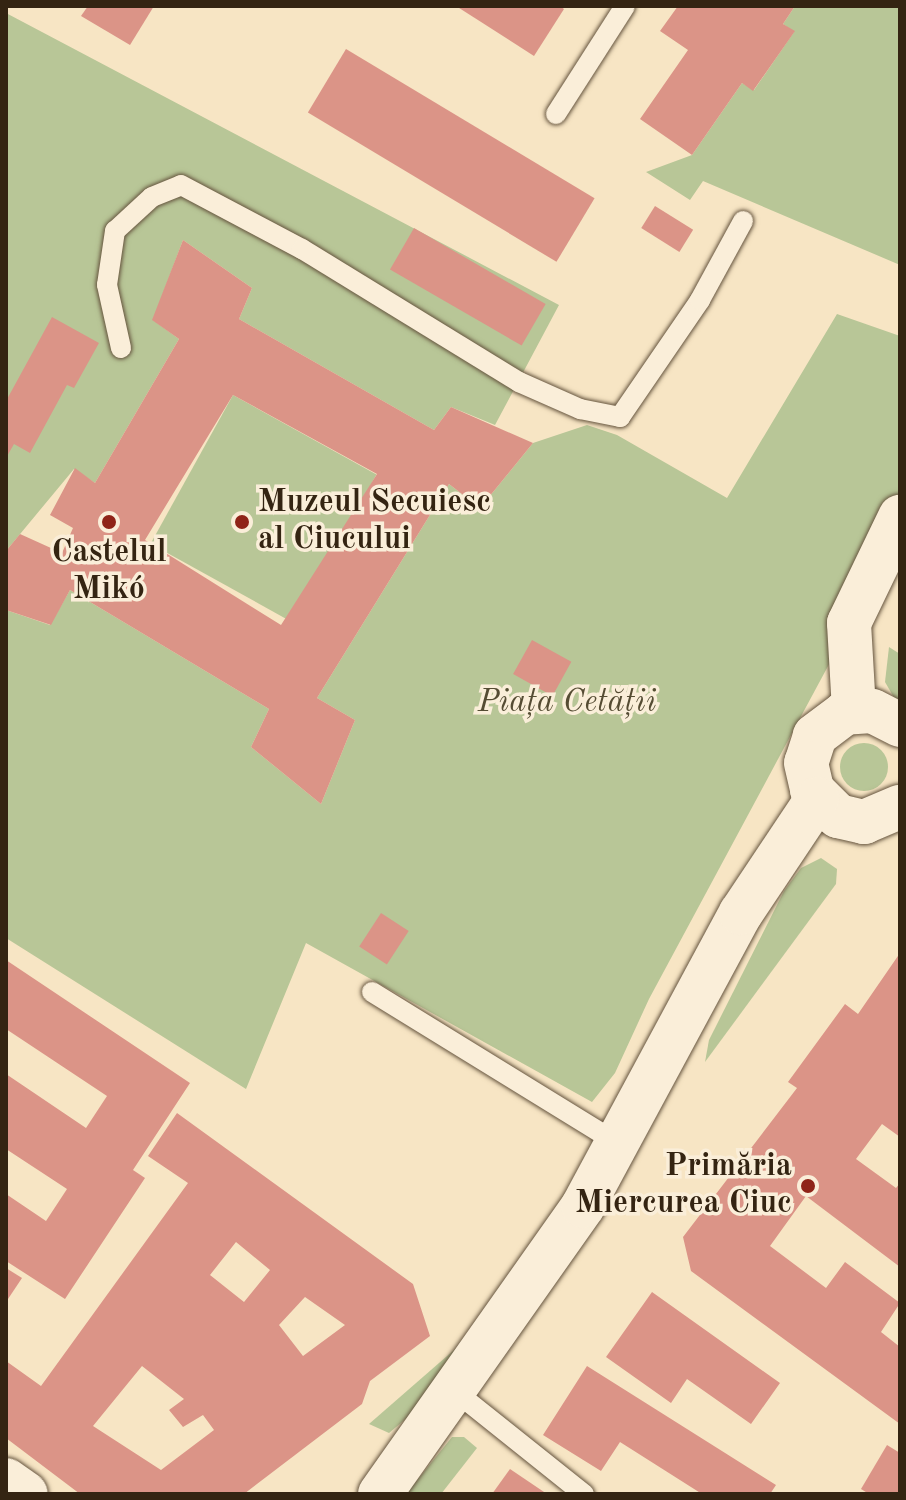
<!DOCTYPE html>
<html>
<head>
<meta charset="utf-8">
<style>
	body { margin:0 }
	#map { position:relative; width:906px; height:1500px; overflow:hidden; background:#f7e5c4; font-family:"Old Standard TT",serif }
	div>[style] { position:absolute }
	.green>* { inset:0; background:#b8c697; transform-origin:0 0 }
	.round { border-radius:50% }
	.building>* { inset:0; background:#db9487; transform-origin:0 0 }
	.roads { filter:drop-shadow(0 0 2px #65543e) drop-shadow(0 0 2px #65543e) }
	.service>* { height:20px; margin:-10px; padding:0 10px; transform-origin:10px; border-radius:10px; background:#faeed9 }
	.tertiary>* { height:44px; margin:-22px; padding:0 22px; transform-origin:22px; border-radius:22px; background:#faeed9 }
	.dots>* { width:22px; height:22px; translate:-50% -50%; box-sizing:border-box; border:4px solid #faeed9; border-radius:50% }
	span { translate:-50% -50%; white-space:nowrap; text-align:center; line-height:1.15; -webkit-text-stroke:7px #faeed9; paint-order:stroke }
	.poi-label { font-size:32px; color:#342412; font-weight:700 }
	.left { translate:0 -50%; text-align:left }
	.right { translate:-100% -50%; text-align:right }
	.park-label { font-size:32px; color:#554c33; font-style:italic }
	.frame { position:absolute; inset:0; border:8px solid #342412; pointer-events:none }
</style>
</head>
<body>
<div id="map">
	<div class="green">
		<i style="clip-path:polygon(795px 6px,900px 6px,900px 265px,703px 181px,690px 200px,646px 172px,692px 155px,742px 83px,754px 90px,794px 32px,783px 24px)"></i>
		<i style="clip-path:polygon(6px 13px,559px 305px,495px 425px,451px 407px,434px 430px,239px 319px,252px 288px,183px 240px,153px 320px,179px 339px,95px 483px,74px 469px,6px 551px)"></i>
		<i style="clip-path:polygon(837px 314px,900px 336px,900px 493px,840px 610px,841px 642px,649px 999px,615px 1073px,592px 1102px,306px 943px,246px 1089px,6px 938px,6px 610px,50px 625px,70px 590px,269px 709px,251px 747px,321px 804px,355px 720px,317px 698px,449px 484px,480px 508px,533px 443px,587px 425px,617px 435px,727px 498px)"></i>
		<i style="left:233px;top:395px;width:164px;height:170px;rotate:29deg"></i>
		<i style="clip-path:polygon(889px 647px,900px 654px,900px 708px,885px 682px)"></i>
		<i class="round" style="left:840px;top:743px;width:48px;height:48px"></i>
		<i style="clip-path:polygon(821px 858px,837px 869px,836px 884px,705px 1062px,709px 1040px,784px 891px,801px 868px)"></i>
		<i style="clip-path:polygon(470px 1336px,426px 1402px,389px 1433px,369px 1424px)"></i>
		<i style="clip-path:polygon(452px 1437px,464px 1437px,477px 1448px,441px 1494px,406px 1494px)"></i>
	</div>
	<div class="building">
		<i style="clip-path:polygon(88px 6px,154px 6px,130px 45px,81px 16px)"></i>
		<i style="clip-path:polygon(456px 6px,560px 6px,564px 9px,534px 56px)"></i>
		<i style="clip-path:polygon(678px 6px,795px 6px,783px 24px,795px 31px,753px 91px,742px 83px,692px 155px,640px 119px,688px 50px,660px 31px)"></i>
		<i style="left:346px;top:49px;width:290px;height:74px;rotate:31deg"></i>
		<i style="left:655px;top:206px;width:45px;height:26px;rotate:32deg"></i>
		<i style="left:414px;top:228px;width:152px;height:48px;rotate:30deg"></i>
		<i style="clip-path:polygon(evenodd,183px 240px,252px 288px,239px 319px,434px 430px,451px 407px,533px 443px,480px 508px,449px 484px,317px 698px,355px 720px,321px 804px,251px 747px,269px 709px,70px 590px,51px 625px,6px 610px,6px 551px,20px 534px,62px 553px,73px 528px,50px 515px,75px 468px,95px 483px,179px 339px,152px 320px,183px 240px,233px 395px,377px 474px,281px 625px,145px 540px,233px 395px)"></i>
		<i style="clip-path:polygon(52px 317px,99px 343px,74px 388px,67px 385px,30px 453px,14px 444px,6px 458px,6px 401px)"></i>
		<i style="left:532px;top:640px;width:45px;height:39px;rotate:29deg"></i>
		<i style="left:381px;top:913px;width:33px;height:40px;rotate:33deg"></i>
		<i style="clip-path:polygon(900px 953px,900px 1137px,882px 1124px,856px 1159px,896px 1188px,900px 1183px,900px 1267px,806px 1196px,770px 1246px,826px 1288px,845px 1262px,900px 1303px,881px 1332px,900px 1347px,900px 1424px,691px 1271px,683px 1237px,797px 1088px,788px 1082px,845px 1004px,858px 1014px)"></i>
		<i style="clip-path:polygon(6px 960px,190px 1083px,133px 1170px,145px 1178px,65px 1299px,6px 1261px,6px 1194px,46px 1221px,67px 1189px,6px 1149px,6px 1074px,86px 1128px,107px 1096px,6px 1029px)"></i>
		<i style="clip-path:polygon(evenodd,177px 1113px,413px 1284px,430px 1336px,370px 1381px,362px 1404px,244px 1494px,80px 1494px,6px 1438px,6px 1361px,41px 1386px,188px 1183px,148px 1156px,177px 1113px,236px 1242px,270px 1270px,244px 1302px,210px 1275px,236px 1242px,177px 1113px,305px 1297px,345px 1325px,303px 1356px,279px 1325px,305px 1297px,177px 1113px,142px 1366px,184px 1399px,169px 1410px,183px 1427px,203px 1415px,214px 1430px,161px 1470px,93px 1426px,142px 1366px)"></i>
		<i style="clip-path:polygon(6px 1268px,22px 1278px,6px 1302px)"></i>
		<i style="clip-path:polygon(652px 1292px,780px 1383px,751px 1424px,687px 1379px,671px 1403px,606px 1357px)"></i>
		<i style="clip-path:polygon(587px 1366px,776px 1485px,770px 1494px,702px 1494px,620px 1442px,601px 1471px,543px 1435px)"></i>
		<i style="clip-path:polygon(887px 1445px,900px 1453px,900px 1494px,869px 1494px,861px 1489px)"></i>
		<i style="clip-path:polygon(510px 1469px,547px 1494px,492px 1494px)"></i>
	</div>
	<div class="roads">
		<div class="service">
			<i style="left:556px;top:114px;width:128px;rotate:-57.4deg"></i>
			<i style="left:121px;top:348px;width:65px;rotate:-102.5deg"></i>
			<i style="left:107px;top:285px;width:55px;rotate:-81.6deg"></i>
			<i style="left:115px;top:231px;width:50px;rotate:-42.6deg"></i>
			<i style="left:152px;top:197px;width:31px;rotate:-22deg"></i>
			<i style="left:181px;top:185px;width:137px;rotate:27.9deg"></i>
			<i style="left:302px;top:249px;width:255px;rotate:31.5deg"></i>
			<i style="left:519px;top:382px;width:67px;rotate:23.9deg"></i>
			<i style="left:580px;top:409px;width:41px;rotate:11.3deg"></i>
			<i style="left:620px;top:417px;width:142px;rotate:-55.6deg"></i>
			<i style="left:700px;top:300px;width:90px;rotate:-61.4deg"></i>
			<i style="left:372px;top:992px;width:290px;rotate:31.6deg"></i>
			<i style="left:456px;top:1392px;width:164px;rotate:38.6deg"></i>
		</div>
		<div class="tertiary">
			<i style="left:854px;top:710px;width:87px;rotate:-93.3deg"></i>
			<i style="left:849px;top:623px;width:118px;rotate:-64.3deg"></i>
			<i style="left:900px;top:725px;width:31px;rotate:-153deg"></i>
			<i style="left:872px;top:711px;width:27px;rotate:176deg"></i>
			<i style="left:845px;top:713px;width:38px;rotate:143deg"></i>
			<i style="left:815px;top:736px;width:28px;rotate:108deg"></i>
			<i style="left:806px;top:763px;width:28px;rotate:77deg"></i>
			<i style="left:812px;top:790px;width:37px;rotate:45deg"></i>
			<i style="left:838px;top:816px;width:27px;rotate:13deg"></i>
			<i style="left:864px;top:822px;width:39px;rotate:-23deg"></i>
			<i style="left:6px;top:1480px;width:24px;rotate:35deg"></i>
			<i style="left:380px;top:1494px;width:352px;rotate:-54.8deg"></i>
			<i style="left:583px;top:1206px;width:333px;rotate:-61.7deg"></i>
			<i style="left:741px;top:913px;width:137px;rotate:-56.3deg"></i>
		</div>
	</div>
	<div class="dots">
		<i style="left:109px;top:522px;background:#8f2418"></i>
		<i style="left:242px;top:522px;background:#8f2418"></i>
		<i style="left:808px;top:1186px;background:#8f2418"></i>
	</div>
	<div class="poi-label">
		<span class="left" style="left:258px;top:522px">Muzeul Secuiesc<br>al Ciucului</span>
		<span style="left:109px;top:572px">Castelul<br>Mikó</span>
		<span class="right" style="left:792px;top:1186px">Primăria<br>Miercurea Ciuc</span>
	</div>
	<div class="park-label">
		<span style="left:567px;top:703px">Piața Cetății</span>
	</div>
	<div class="frame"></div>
</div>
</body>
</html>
